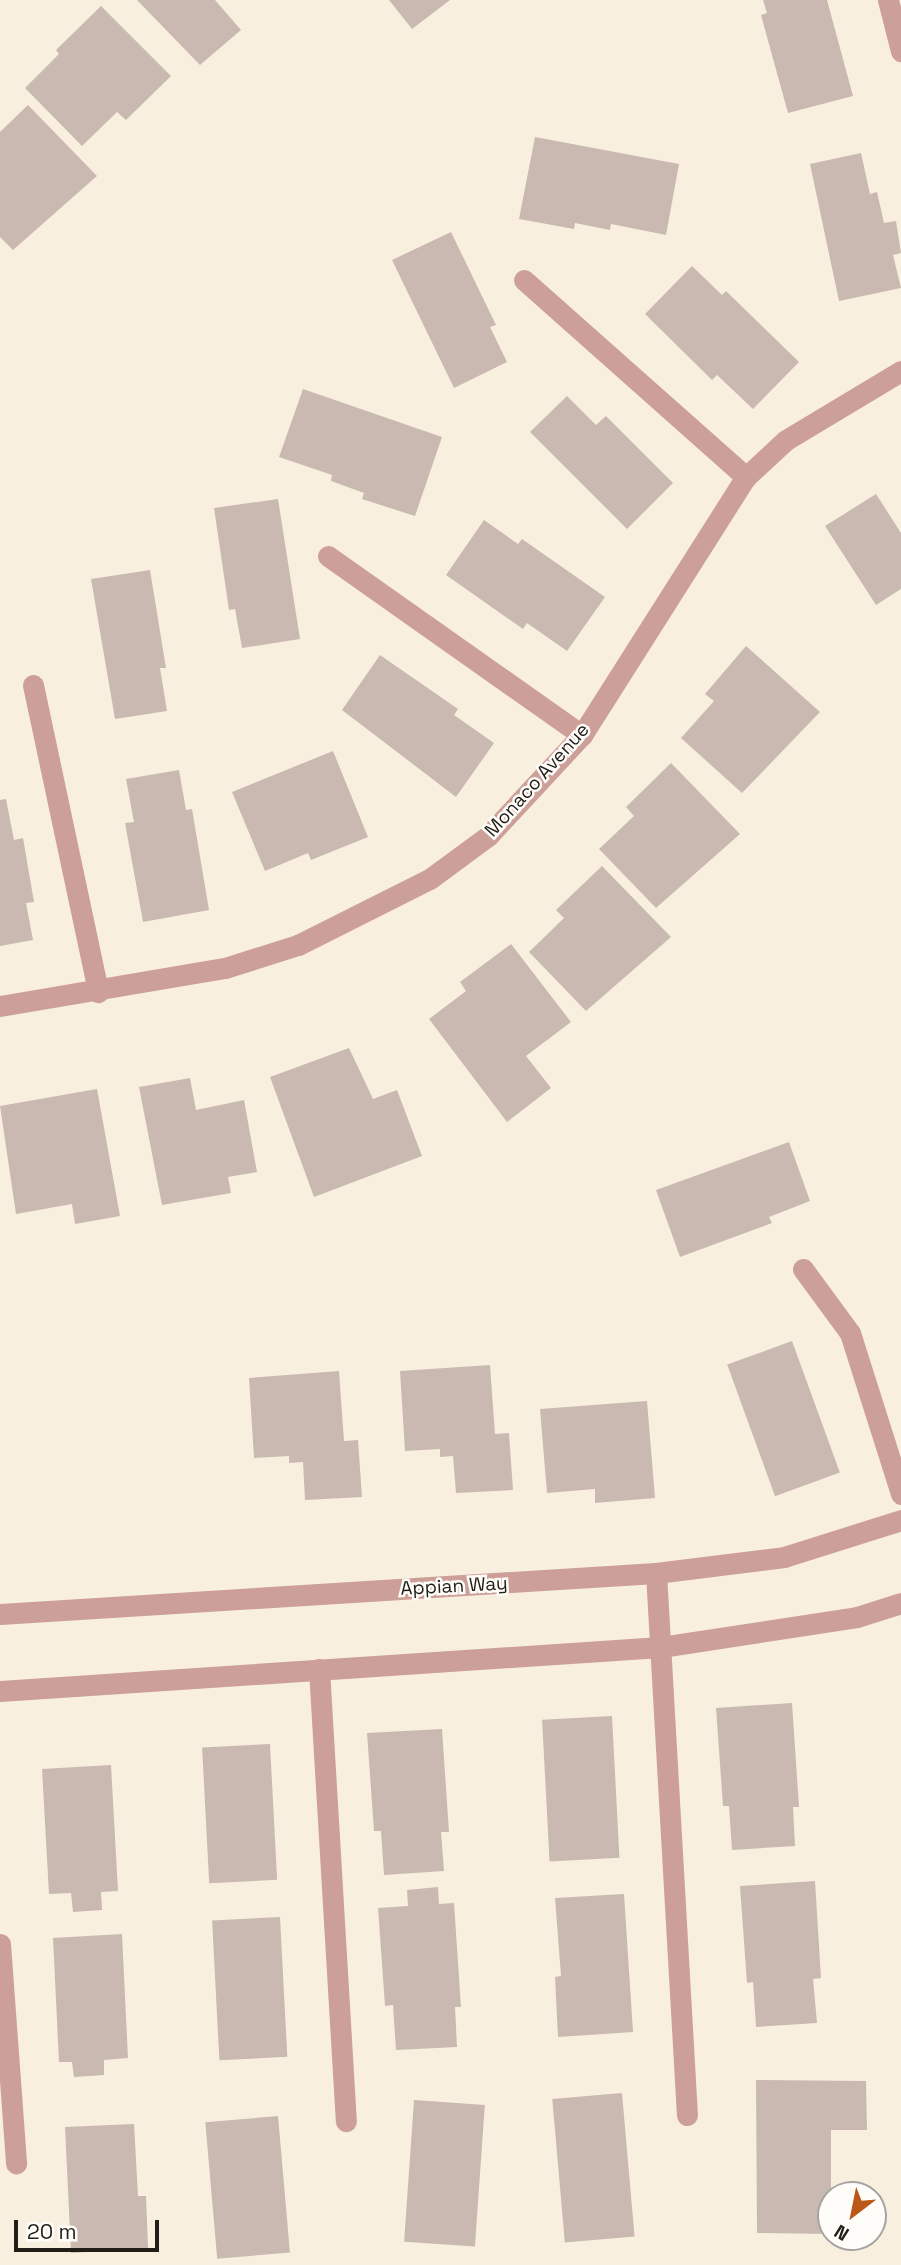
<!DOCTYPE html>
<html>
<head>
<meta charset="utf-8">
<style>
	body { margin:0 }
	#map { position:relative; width:901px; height:2265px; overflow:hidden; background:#f9efdf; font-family:"Space Grotesk",sans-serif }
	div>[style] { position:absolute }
	.building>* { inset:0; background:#cab9b0; transform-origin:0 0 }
	.service>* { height:21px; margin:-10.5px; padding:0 10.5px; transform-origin:10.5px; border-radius:10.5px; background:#cc9f99 }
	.minor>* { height:21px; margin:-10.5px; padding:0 10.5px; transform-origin:10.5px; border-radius:10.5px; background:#cc9f99 }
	span { translate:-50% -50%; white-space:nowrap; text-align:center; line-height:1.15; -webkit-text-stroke:5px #fffdfa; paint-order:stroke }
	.street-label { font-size:19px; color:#211e18 }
	.north { position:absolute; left:817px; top:2181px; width:70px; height:70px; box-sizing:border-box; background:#fffdfa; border:2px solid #a6a4a0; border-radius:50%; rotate:212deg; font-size:19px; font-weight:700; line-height:28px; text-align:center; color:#211e18 }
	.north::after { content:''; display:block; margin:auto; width:24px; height:32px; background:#ba581a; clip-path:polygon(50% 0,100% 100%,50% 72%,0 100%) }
	.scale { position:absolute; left:14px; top:2220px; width:145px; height:32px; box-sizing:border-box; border:4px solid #211e18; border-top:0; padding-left:9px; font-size:21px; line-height:24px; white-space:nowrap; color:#211e18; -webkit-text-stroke:5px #fffdfa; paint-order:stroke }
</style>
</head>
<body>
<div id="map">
	<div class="building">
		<i style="clip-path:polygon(137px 0,215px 0,241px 30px,200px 65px)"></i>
		<i style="clip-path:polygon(389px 0,450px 0,412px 29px)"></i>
		<i style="clip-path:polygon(763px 0,827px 0,853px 96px,788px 113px,761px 15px,767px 13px)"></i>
		<i style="clip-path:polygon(101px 6px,171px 76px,126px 120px,117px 112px,82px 146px,25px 88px,59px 54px,56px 50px)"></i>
		<i style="clip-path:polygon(28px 105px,97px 176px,13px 250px,0 237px,0 132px)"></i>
		<i style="clip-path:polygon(535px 137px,679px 164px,666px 235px,611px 224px,610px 230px,575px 223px,574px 229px,519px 219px)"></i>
		<i style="clip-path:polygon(861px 153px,870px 194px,877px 192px,884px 223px,896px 221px,901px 253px,893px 255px,901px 288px,839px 301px,810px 164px)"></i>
		<i style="clip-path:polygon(451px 232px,496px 325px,490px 327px,507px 362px,454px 388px,392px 260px)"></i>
		<i style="clip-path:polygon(692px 266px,722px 295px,726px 291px,799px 362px,753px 409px,717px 375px,712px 380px,645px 314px)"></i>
		<i style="clip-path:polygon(303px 389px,442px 437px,415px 516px,362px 499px,364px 493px,331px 481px,332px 475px,279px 457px)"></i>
		<i style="clip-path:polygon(567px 396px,596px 425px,606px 416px,673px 483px,627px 529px,530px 432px)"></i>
		<i style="clip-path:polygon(876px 494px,901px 533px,901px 589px,876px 605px,825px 526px)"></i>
		<i style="clip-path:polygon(278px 499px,300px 639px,242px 648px,235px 609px,229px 610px,214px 508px)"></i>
		<i style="clip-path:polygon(484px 520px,518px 544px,522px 539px,605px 597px,567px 651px,527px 623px,523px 629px,446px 575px)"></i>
		<i style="clip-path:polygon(150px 570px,166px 668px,160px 668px,167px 711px,115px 719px,91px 579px)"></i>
		<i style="clip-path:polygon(746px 646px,820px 712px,742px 793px,681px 738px,714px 701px,705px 694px)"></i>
		<i style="clip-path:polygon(380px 655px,458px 709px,454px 715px,494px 743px,456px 797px,342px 710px)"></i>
		<i style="clip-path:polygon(333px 751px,368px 837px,311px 860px,308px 853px,265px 871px,232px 792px)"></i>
		<i style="clip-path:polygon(671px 763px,740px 834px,656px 908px,599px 849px,634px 816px,626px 807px)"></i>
		<i style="clip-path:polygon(179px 770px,186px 810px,192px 809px,209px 910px,143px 922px,125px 823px,134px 822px,126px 779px)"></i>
		<i style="clip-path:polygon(6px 799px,14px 840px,23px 838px,34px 902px,26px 903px,33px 940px,0 946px,0 800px)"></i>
		<i style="clip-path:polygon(602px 866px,671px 937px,586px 1011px,529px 952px,564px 918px,556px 910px)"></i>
		<i style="clip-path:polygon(511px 944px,571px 1022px,526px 1056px,551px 1088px,507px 1122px,429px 1019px,466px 991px,460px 982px)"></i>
		<i style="clip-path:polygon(349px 1048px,373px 1099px,397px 1090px,422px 1156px,314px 1197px,270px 1077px)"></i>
		<i style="clip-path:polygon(190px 1078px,196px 1110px,244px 1100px,257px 1172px,228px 1177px,231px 1193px,162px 1205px,139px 1087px)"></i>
		<i style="clip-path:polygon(97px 1089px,120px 1216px,75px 1224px,72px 1204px,16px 1214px,0 1106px)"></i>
		<i style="clip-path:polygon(789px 1142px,810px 1201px,769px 1217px,772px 1223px,680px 1257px,656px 1190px)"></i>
		<i style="left:792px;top:1341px;width:140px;height:69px;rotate:70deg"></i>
		<i style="clip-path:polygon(490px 1365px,495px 1434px,509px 1433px,513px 1490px,456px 1493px,453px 1456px,440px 1457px,440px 1449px,405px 1451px,400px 1371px)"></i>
		<i style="clip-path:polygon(339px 1371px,344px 1441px,358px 1440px,362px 1497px,305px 1500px,303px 1462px,289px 1463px,289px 1456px,254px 1458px,249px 1378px)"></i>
		<i style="clip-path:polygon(647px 1401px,655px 1498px,595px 1503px,595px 1489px,547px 1493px,540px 1409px)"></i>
		<i style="clip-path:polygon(792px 1703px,799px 1807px,793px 1807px,795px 1846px,732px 1850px,729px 1806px,723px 1806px,716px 1708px)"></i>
		<i style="left:612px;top:1716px;width:142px;height:70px;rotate:87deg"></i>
		<i style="clip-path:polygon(442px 1729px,449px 1832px,441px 1832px,444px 1871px,384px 1875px,381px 1831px,374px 1831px,367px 1733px)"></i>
		<i style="left:270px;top:1744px;width:136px;height:68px;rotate:87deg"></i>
		<i style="clip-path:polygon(111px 1765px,118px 1891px,101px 1892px,102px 1910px,73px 1912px,71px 1893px,49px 1894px,42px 1769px)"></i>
		<i style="clip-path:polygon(815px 1881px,821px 1978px,813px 1979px,817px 2023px,756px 2027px,753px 1982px,747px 1983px,740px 1886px)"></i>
		<i style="clip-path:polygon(438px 1887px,439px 1904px,454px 1903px,461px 2007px,455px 2007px,457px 2047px,396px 2050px,393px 2005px,385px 2006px,378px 1908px,408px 1906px,407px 1890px)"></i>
		<i style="clip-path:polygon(624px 1894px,633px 2032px,558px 2037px,555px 1977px,561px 1976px,555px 1898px)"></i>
		<i style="left:280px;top:1917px;width:140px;height:68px;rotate:87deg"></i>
		<i style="clip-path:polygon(122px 1934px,128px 2058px,104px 2060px,104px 2075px,74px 2077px,72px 2062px,59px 2062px,53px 1938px)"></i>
		<i style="clip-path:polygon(756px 2080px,866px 2081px,867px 2130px,831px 2130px,831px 2234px,757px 2233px)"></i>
		<i style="left:622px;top:2093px;width:144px;height:70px;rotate:85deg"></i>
		<i style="left:414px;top:2100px;width:71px;height:142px;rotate:4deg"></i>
		<i style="left:278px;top:2116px;width:137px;height:73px;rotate:85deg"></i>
		<i style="clip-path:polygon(134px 2124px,138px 2196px,146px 2196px,148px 2248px,71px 2253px,65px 2127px)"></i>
	</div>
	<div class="service">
		<i style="left:888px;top:0;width:53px;rotate:75.7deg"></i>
		<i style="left:524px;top:280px;width:297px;rotate:41.6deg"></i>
		<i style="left:328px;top:556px;width:311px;rotate:35.2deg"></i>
		<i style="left:33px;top:685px;width:314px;rotate:78deg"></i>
		<i style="left:803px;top:1269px;width:79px;rotate:53.7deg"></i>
		<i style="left:850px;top:1333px;width:169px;rotate:72.4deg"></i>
		<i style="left:656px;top:1573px;width:543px;rotate:86.73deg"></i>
		<i style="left:319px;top:1669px;width:453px;rotate:86.6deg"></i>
		<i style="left:0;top:1944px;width:220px;rotate:85.8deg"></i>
	</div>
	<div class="minor">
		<i style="left:0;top:1006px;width:228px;rotate:-9.6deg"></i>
		<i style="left:225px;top:968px;width:77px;rotate:-17.5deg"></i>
		<i style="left:298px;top:945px;width:149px;rotate:-26.7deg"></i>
		<i style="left:431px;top:878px;width:71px;rotate:-36.4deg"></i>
		<i style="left:488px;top:836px;width:138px;rotate:-47.1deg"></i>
		<i style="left:582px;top:735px;width:306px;rotate:-57.6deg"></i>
		<i style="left:746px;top:477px;width:54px;rotate:-42.8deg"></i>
		<i style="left:786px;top:440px;width:134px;rotate:-31deg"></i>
		<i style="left:0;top:1614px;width:657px;rotate:-3.58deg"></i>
		<i style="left:656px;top:1573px;width:129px;rotate:-7.1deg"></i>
		<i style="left:784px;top:1557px;width:123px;rotate:-17.5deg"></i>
		<i style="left:0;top:1691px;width:662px;rotate:-3.81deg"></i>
		<i style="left:661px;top:1647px;width:198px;rotate:-8.7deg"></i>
		<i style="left:857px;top:1617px;width:46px;rotate:-17.7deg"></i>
	</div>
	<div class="street-label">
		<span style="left:537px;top:780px;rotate:-48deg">Monaco Avenue</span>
		<span style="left:454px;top:1586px;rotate:-3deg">Appian Way</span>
	</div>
	<div class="north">N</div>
	<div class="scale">20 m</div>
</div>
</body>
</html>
